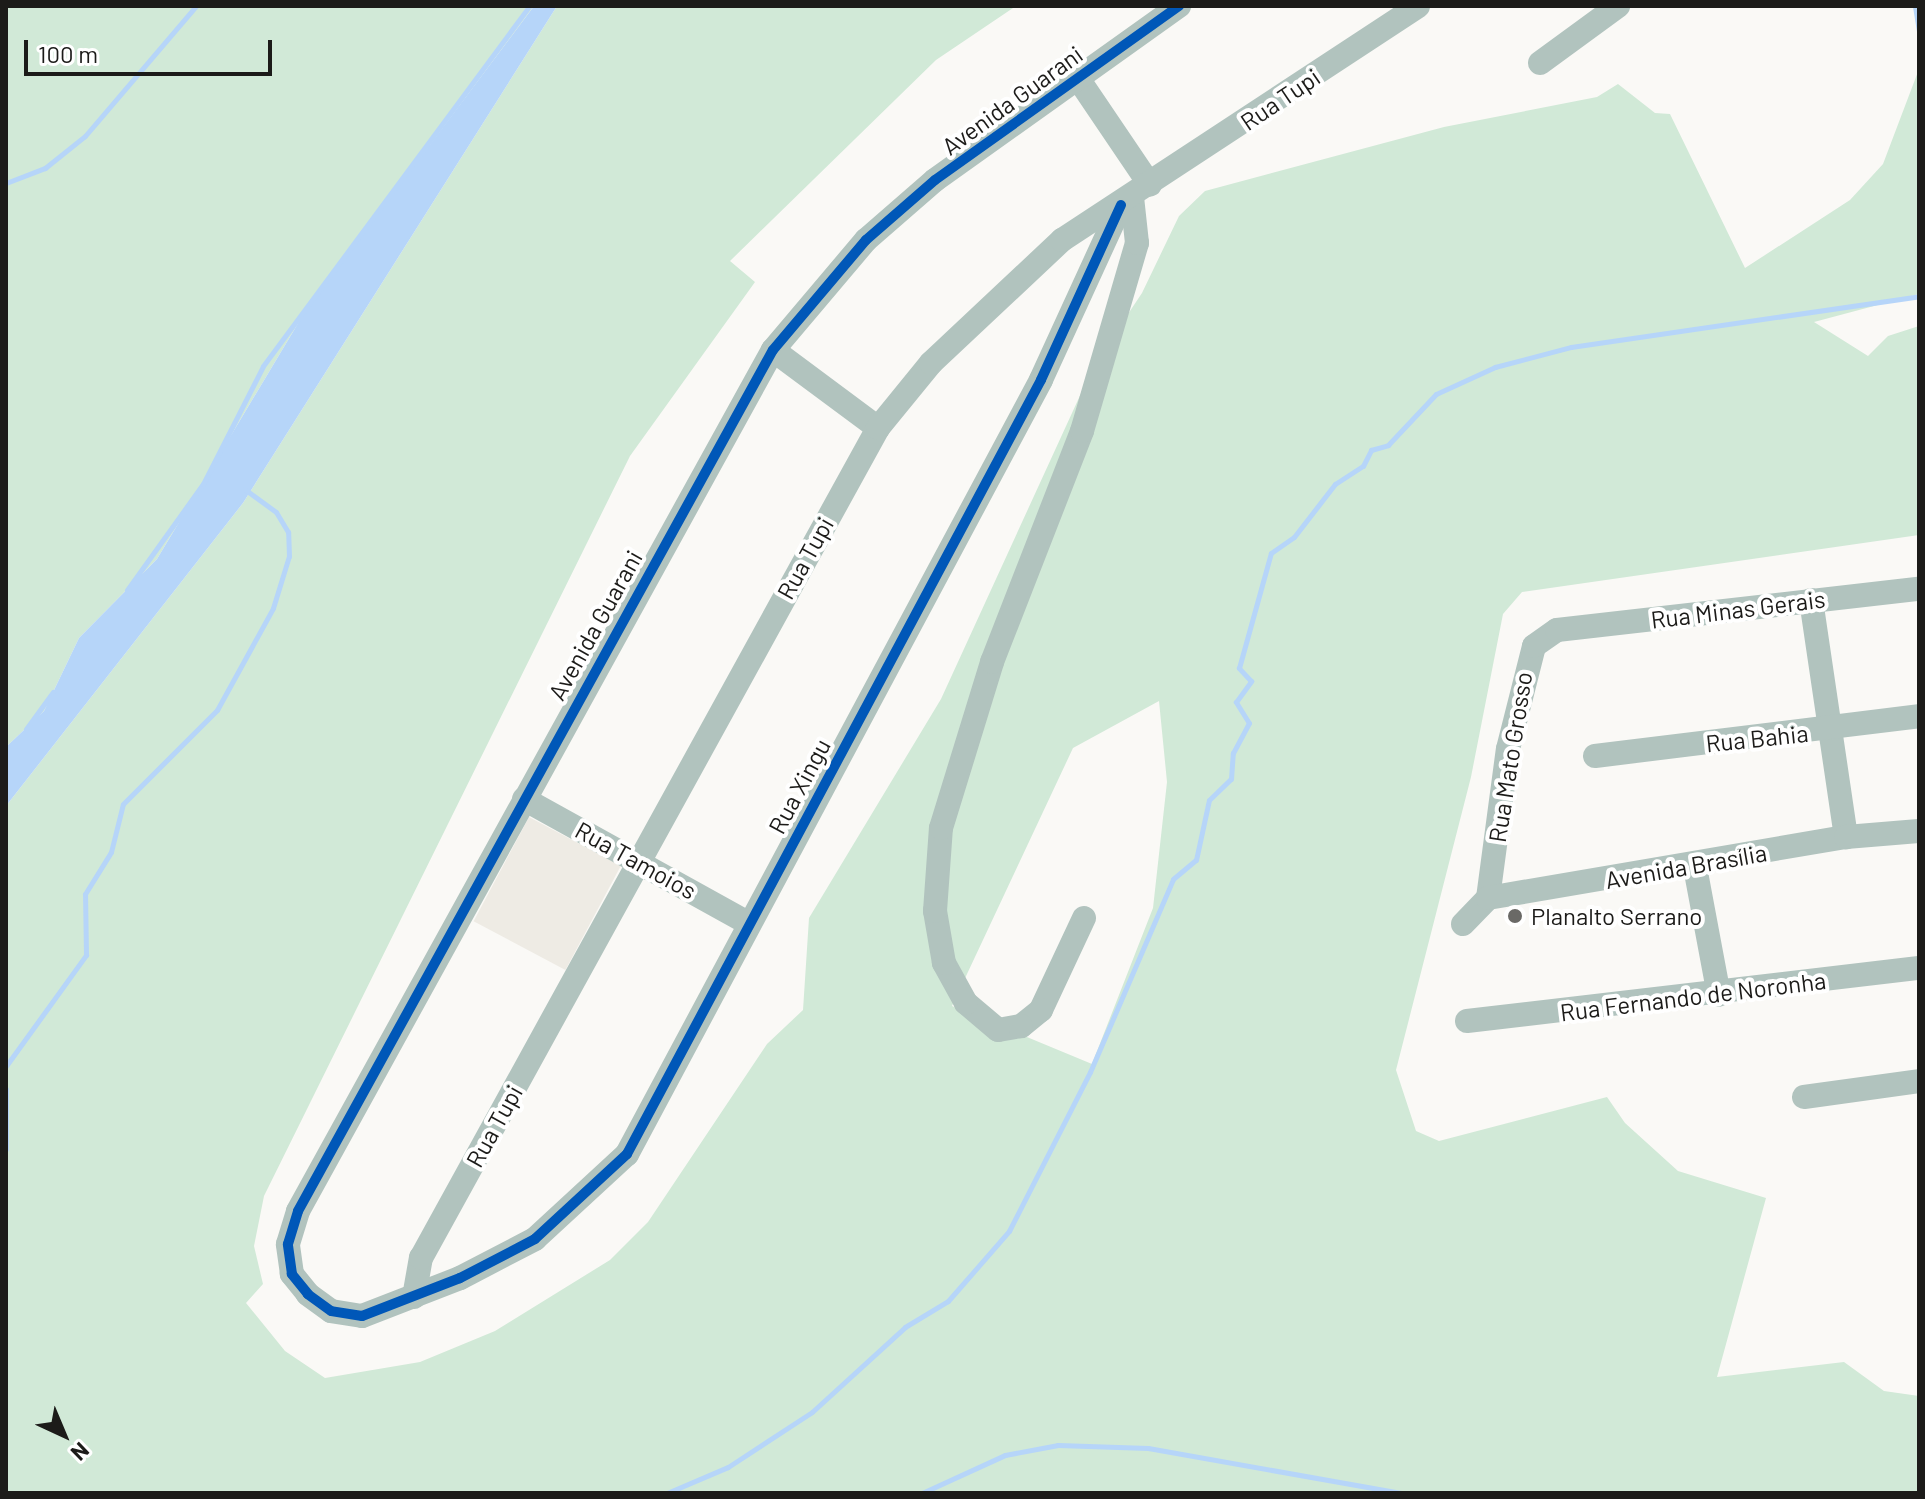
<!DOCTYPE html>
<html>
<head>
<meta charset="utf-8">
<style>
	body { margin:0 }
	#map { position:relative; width:1925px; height:1499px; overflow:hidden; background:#faf9f6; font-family:Barlow,sans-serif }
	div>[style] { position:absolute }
	.built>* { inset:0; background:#eeebe4; transform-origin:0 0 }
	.green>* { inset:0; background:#d1e9d7 }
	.water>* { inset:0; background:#b6d5f9 }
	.stream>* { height:5px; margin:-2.5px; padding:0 2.5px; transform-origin:2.5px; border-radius:2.5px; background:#b6d5f9 }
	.minor>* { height:24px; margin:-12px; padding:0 12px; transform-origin:12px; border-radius:12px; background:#b1c3be }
	.cycleway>* { height:10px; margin:-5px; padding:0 5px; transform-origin:5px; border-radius:5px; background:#0057b8 }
	.dots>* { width:22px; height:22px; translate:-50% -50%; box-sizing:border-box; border:4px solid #fff; border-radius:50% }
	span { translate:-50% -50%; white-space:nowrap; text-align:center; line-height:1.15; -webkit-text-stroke:8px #fff; paint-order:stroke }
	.street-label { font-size:24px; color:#1c1b19 }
	.poi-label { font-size:24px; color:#1c1b19 }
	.left { translate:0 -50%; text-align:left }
	.frame { position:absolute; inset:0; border:8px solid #1c1b19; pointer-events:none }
	.north { position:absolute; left:24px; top:1395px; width:80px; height:80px; -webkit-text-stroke:6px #fff; paint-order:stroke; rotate:136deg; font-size:22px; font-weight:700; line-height:32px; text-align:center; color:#1c1b19 }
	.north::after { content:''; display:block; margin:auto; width:28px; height:36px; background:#1c1b19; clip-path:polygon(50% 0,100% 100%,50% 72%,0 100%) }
	.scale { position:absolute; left:24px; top:40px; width:248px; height:36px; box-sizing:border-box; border:4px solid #1c1b19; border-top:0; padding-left:10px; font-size:24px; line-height:28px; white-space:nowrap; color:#1c1b19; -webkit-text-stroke:6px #fff; paint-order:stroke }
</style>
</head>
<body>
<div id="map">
	<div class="built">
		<i style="left:529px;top:817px;width:104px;height:118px;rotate:28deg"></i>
	</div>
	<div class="green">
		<i style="clip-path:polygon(6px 6px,534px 6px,306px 310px,157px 559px,79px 638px,44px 711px,6px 747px)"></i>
		<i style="clip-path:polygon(evenodd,557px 6px,1016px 6px,936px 60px,730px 261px,755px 282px,630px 456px,264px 1196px,254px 1246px,263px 1284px,246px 1303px,285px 1351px,325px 1378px,420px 1362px,495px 1331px,610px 1260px,648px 1222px,767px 1044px,803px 1010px,809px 918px,941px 699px,1094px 365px,1142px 293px,1179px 216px,1205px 191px,1444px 127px,1597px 97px,1618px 84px,1655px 113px,1670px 114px,1745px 268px,1850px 200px,1883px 164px,1919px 69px,1919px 294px,1814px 322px,1868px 356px,1888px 336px,1919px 326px,1919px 535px,1522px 592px,1503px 614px,1471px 777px,1396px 1070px,1416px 1131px,1439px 1141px,1607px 1097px,1625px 1123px,1678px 1171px,1766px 1198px,1717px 1377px,1844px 1362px,1884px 1391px,1919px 1396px,1919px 1493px,6px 1493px,6px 806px,243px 503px,557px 6px,1159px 701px,1167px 782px,1153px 908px,1092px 1064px,952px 1006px,1073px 748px,1159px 701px)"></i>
	</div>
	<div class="water">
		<i style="clip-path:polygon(534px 6px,557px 6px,243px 503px,6px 806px,6px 747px,44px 711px,79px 638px,157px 559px,306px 310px)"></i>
	</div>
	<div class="stream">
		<i style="left:1915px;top:6px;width:25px;rotate:81deg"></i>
		<i style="left:6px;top:183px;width:42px;rotate:-21deg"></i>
		<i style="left:45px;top:168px;width:51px;rotate:-38.7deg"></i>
		<i style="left:85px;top:136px;width:171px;rotate:-49.5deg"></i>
		<i style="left:127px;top:590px;width:130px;rotate:-54.4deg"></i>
		<i style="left:203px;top:484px;width:132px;rotate:-63deg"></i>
		<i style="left:263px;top:366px;width:448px;rotate:-53.5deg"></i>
		<i style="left:26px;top:729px;width:46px;rotate:-53.9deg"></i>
		<i style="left:6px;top:1066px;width:137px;rotate:-54.2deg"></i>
		<i style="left:86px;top:955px;width:61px;rotate:-90.9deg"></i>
		<i style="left:85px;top:894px;width:49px;rotate:-58.2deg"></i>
		<i style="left:111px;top:852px;width:49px;rotate:-76deg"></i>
		<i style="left:123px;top:804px;width:133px;rotate:-45deg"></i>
		<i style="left:217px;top:710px;width:116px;rotate:-61.2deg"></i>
		<i style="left:273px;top:608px;width:54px;rotate:-72.9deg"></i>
		<i style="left:289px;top:556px;width:24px;rotate:-92deg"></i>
		<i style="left:288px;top:532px;width:23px;rotate:-121deg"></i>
		<i style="left:276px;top:512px;width:39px;rotate:-144deg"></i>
		<i style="left:6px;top:1089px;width:60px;rotate:90deg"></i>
		<i style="left:667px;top:1493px;width:66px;rotate:-23.1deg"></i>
		<i style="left:728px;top:1467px;width:100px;rotate:-33.2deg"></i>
		<i style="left:812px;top:1412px;width:126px;rotate:-42.4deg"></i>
		<i style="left:905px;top:1327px;width:50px;rotate:-31.2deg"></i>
		<i style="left:948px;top:1301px;width:93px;rotate:-48.9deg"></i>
		<i style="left:1009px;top:1231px;width:178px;rotate:-63deg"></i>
		<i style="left:1090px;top:1072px;width:210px;rotate:-66.7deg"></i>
		<i style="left:1173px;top:879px;width:30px;rotate:-40deg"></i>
		<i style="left:1196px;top:860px;width:61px;rotate:-77.8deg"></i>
		<i style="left:1209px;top:800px;width:30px;rotate:-44deg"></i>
		<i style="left:1231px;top:779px;width:26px;rotate:-86deg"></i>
		<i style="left:1233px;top:753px;width:34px;rotate:-62deg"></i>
		<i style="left:1249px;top:723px;width:25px;rotate:-122deg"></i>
		<i style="left:1236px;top:702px;width:26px;rotate:-54deg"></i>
		<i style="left:1251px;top:681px;width:18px;rotate:-133deg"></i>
		<i style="left:1239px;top:668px;width:119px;rotate:-74.5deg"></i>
		<i style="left:1271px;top:553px;width:28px;rotate:-35deg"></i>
		<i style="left:1294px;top:537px;width:67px;rotate:-52.3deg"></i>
		<i style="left:1335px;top:484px;width:33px;rotate:-33deg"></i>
		<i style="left:1363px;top:466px;width:18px;rotate:-63deg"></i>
		<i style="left:1371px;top:450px;width:18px;rotate:-16deg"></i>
		<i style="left:1388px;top:445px;width:70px;rotate:-46.7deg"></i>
		<i style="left:1436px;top:394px;width:65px;rotate:-24.6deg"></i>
		<i style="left:1495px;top:367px;width:79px;rotate:-14.7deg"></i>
		<i style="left:1571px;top:347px;width:352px;rotate:-8.3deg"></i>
		<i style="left:922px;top:1493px;width:91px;rotate:-24.6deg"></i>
		<i style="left:1005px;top:1455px;width:54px;rotate:-10.7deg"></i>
		<i style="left:1058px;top:1445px;width:90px;rotate:1.9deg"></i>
		<i style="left:1148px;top:1448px;width:257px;rotate:10.1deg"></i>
	</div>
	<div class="minor">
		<i style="left:1540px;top:63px;width:97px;rotate:-36.2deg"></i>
		<i style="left:1077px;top:77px;width:130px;rotate:55.9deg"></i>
		<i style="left:1121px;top:205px;width:192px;rotate:114.6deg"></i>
		<i style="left:1041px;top:380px;width:878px;rotate:118.14deg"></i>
		<i style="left:627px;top:1154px;width:125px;rotate:137.3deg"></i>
		<i style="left:535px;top:1239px;width:85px;rotate:152.5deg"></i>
		<i style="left:460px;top:1278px;width:105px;rotate:158.8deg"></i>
		<i style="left:362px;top:1316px;width:31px;rotate:-171deg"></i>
		<i style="left:331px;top:1311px;width:29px;rotate:-144deg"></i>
		<i style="left:308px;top:1294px;width:26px;rotate:-129deg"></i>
		<i style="left:292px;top:1274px;width:30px;rotate:-98deg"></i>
		<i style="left:288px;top:1244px;width:34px;rotate:-73deg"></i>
		<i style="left:298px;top:1211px;width:983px;rotate:-61.12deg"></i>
		<i style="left:773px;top:350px;width:144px;rotate:-49.8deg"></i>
		<i style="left:866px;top:240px;width:91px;rotate:-41deg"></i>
		<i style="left:935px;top:180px;width:300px;rotate:-35.5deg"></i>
		<i style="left:773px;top:350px;width:131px;rotate:36.6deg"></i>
		<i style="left:1811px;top:600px;width:240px;rotate:81.6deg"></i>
		<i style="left:1595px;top:756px;width:326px;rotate:-7deg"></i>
		<i style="left:524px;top:799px;width:256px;rotate:29deg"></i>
		<i style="left:1695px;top:867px;width:130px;rotate:79.4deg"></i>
		<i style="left:1488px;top:898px;width:150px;rotate:-82.4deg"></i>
		<i style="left:1508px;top:749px;width:106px;rotate:-75.8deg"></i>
		<i style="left:1534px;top:646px;width:28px;rotate:-35deg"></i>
		<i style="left:1557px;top:630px;width:364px;rotate:-6.5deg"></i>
		<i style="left:1084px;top:918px;width:102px;rotate:115.1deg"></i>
		<i style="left:1041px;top:1010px;width:26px;rotate:141deg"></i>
		<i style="left:1021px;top:1026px;width:23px;rotate:170deg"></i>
		<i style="left:998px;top:1030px;width:42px;rotate:-139.8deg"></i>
		<i style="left:966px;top:1003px;width:46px;rotate:-118.8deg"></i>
		<i style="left:944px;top:963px;width:53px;rotate:-99.8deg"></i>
		<i style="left:935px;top:911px;width:83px;rotate:-85.9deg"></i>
		<i style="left:941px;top:828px;width:174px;rotate:-72.9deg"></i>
		<i style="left:992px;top:662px;width:248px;rotate:-68.7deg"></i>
		<i style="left:1082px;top:431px;width:196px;rotate:-73.7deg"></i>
		<i style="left:1137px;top:243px;width:46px;rotate:-96.2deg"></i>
		<i style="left:1463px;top:924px;width:36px;rotate:-46deg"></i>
		<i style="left:1488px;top:898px;width:363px;rotate:-9.7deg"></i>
		<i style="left:1846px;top:837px;width:73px;rotate:-4.7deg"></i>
		<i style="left:1467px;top:1021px;width:455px;rotate:-6.7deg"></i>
		<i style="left:1804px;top:1097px;width:116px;rotate:-7.9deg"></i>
		<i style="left:414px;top:1297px;width:40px;rotate:-80deg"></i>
		<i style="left:421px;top:1258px;width:947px;rotate:-61.16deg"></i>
		<i style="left:878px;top:428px;width:84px;rotate:-50.8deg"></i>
		<i style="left:931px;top:363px;width:180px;rotate:-43.2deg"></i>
		<i style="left:1062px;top:240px;width:426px;rotate:-33.3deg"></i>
	</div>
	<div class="cycleway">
		<i style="left:1121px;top:205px;width:192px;rotate:114.6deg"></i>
		<i style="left:1041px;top:380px;width:878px;rotate:118.14deg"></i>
		<i style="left:627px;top:1154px;width:125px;rotate:137.3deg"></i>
		<i style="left:535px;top:1239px;width:85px;rotate:152.5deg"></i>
		<i style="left:460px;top:1278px;width:105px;rotate:158.8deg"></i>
		<i style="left:362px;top:1316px;width:31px;rotate:-171deg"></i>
		<i style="left:331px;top:1311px;width:29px;rotate:-144deg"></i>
		<i style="left:308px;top:1294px;width:26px;rotate:-129deg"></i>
		<i style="left:292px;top:1274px;width:30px;rotate:-98deg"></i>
		<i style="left:288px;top:1244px;width:34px;rotate:-73deg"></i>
		<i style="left:298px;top:1211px;width:983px;rotate:-61.12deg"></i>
		<i style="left:773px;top:350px;width:144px;rotate:-49.8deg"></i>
		<i style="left:866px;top:240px;width:91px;rotate:-41deg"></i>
		<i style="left:935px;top:180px;width:300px;rotate:-35.5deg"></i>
	</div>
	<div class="dots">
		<i style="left:1515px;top:916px;background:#6a6966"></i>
	</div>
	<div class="street-label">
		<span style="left:1280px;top:99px;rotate:-34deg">Rua Tupi</span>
		<span style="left:1012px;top:100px;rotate:-36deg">Avenida Guarani</span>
		<span style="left:805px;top:558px;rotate:-61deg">Rua Tupi</span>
		<span style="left:1738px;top:609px;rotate:-7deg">Rua Minas Gerais</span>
		<span style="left:595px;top:625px;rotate:-61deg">Avenida Guarani</span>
		<span style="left:1757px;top:738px;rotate:-6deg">Rua Bahia</span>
		<span style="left:1510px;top:757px;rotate:-81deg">Rua Mato Grosso</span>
		<span style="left:799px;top:786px;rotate:-62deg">Rua Xingu</span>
		<span style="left:636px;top:860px;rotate:29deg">Rua Tamoios</span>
		<span style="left:1686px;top:866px;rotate:-10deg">Avenida Brasília</span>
		<span style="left:1693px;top:996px;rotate:-7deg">Rua Fernando de Noronha</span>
		<span style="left:494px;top:1126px;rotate:-61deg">Rua Tupi</span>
	</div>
	<div class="poi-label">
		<span class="left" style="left:1531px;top:916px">Planalto Serrano</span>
	</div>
	<div class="frame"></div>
	<div class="north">N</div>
	<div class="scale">100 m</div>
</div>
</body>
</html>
